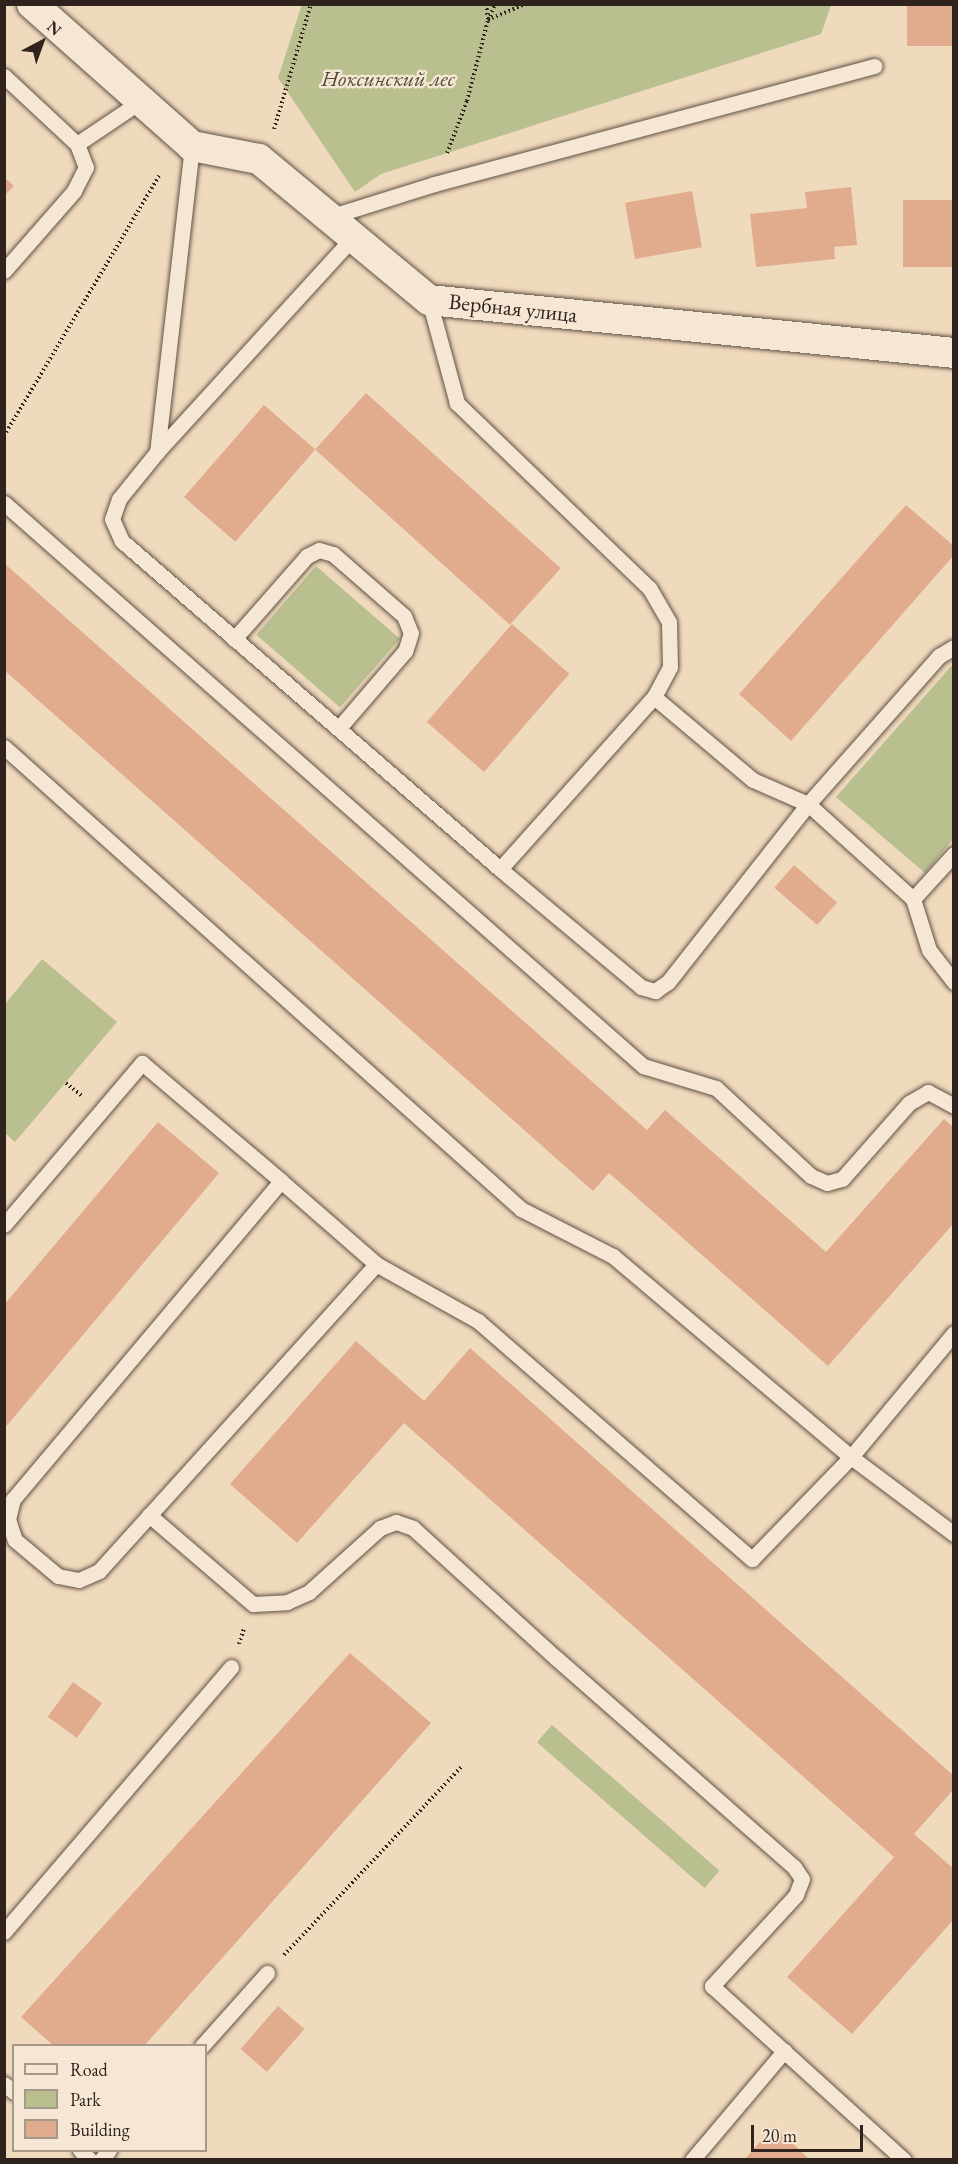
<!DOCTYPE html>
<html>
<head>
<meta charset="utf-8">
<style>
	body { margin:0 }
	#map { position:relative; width:958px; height:2164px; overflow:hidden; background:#f0dabd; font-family:"EB Garamond",serif }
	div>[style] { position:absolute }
	.green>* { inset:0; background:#babf90; transform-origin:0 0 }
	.building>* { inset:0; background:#e1ac8e; transform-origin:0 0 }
	.path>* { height:4px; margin-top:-2px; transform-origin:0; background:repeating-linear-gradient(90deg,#30231e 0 1.5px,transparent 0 4.5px) }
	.roads { filter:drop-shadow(0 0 2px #605146) drop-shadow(0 0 2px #605146) }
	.lane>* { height:15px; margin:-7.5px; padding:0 7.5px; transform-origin:7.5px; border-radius:7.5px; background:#f5e7d4 }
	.street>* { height:30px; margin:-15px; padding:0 15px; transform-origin:15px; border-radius:15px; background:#f5e7d4 }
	span { translate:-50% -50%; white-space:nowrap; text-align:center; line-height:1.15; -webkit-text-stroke:5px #f5e7d4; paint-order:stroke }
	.park-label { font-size:22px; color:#524a3a; font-style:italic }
	.street-label { font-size:22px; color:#30231e }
	.frame { position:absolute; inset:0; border:6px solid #30231e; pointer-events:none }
	.legend { position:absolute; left:12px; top:2044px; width:195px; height:108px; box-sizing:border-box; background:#f5e7d4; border:2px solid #a6998b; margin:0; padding:8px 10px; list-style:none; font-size:18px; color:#30231e }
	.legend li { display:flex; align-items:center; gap:12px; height:30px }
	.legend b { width:30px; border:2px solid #a6998b }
	.north { position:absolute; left:12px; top:12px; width:60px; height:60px; -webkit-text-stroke:4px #f5e7d4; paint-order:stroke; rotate:41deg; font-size:16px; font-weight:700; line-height:24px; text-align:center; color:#30231e }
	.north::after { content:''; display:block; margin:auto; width:21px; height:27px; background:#30231e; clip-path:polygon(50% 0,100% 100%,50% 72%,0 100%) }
	.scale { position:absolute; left:751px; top:2125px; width:112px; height:27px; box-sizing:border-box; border:3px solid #30231e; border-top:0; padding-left:8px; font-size:18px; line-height:21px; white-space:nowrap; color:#30231e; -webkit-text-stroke:4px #f5e7d4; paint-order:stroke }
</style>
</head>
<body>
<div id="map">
	<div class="green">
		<i style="clip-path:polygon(302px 4px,831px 4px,831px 5px,821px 34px,381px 174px,355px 192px,278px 78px)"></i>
		<i style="left:316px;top:566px;width:111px;height:91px;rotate:41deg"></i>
		<i style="clip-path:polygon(953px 664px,953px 839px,925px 873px,836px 797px)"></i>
		<i style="clip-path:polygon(42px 959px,117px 1022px,15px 1142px,5px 1133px,5px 1004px)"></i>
		<i style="left:552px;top:1725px;width:222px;height:23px;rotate:41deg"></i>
	</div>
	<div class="building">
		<i style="left:907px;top:4px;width:47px;height:42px"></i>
		<i style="clip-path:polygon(4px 177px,14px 186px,4px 196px)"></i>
		<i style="clip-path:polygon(851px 187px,857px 245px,834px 247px,835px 259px,756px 267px,750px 214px,807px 208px,805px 192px)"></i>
		<i style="left:692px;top:191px;width:57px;height:68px;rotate:80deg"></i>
		<i style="left:903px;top:200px;width:51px;height:67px"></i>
		<i style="left:366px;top:393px;width:262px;height:76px;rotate:42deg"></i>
		<i style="left:264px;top:405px;width:68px;height:122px;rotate:41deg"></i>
		<i style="clip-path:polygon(906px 505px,954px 546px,954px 555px,791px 741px,739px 694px)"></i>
		<i style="clip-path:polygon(4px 563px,647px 1130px,665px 1110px,826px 1252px,944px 1119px,954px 1128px,954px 1223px,828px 1366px,609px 1173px,593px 1191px,4px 670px)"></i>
		<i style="left:512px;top:624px;width:76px;height:130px;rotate:41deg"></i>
		<i style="left:794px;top:865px;width:57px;height:30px;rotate:41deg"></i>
		<i style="clip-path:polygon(158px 1122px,219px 1173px,4px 1429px,4px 1305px)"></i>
		<i style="clip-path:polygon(356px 1341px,424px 1401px,470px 1348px,954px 1776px,954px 1789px,914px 1834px,954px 1869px,954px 1919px,852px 2034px,787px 1977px,894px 1857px,404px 1423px,297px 1543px,230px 1484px)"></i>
		<i style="clip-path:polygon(350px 1653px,431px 1723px,144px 2046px,54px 2046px,21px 2017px)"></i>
		<i style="left:73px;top:1682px;width:36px;height:43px;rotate:36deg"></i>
		<i style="left:278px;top:2006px;width:35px;height:57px;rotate:41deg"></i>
		<i style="clip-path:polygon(774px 2126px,810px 2160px,744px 2160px)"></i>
	</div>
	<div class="path">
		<i style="left:486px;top:4px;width:15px;rotate:82deg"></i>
		<i style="left:488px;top:20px;width:17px;rotate:-66deg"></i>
		<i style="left:274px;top:129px;width:130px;rotate:-73.5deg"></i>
		<i style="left:447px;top:153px;width:56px;rotate:-69deg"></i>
		<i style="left:467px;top:101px;width:84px;rotate:-75.5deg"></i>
		<i style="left:488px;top:20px;width:40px;rotate:-23.4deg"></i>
		<i style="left:4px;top:436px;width:303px;rotate:-59.2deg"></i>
		<i style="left:66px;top:1083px;width:21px;rotate:39deg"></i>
		<i style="left:239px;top:1644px;width:16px;rotate:-72deg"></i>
		<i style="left:284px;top:1955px;width:258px;rotate:-46.7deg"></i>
	</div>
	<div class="roads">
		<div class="lane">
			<i style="left:4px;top:76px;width:100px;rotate:43deg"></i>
			<i style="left:77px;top:144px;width:25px;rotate:69deg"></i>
			<i style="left:86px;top:167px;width:27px;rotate:117deg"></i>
			<i style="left:74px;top:191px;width:106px;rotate:131.2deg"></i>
			<i style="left:77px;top:144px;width:77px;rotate:-33.9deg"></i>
			<i style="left:192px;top:146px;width:308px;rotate:96.5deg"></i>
			<i style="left:157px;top:452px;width:60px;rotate:129deg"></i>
			<i style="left:119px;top:499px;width:21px;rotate:109deg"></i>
			<i style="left:112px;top:519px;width:24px;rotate:66deg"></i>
			<i style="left:122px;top:541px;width:500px;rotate:40.95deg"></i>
			<i style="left:500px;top:869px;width:231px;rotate:-48.2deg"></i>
			<i style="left:654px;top:697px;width:34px;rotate:-62deg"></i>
			<i style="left:670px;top:667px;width:45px;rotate:-91.3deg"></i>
			<i style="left:669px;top:622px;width:39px;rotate:-120deg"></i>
			<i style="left:649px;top:588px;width:267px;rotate:-136.1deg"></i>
			<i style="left:457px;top:403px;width:107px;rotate:-105.2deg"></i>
			<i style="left:329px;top:217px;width:110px;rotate:-17.4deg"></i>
			<i style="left:434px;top:184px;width:456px;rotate:-15deg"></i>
			<i style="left:157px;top:452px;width:291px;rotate:-47.6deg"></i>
			<i style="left:4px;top:503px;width:852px;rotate:41.38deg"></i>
			<i style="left:643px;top:1066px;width:76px;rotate:16.8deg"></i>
			<i style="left:716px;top:1088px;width:129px;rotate:42.8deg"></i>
			<i style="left:811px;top:1176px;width:17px;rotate:24deg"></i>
			<i style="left:827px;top:1183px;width:16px;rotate:-15deg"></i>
			<i style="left:842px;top:1179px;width:101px;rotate:-48.6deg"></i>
			<i style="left:909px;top:1103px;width:22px;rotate:-30deg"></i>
			<i style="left:928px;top:1092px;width:30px;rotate:28deg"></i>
			<i style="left:234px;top:639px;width:111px;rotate:-48.7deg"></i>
			<i style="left:307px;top:556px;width:13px;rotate:-27deg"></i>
			<i style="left:319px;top:550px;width:15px;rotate:16deg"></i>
			<i style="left:333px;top:554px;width:94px;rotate:41.1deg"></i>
			<i style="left:404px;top:616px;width:18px;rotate:68deg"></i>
			<i style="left:411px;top:633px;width:19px;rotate:108deg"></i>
			<i style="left:405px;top:651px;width:101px;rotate:130.6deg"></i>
			<i style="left:654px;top:697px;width:129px;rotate:40deg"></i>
			<i style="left:753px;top:780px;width:60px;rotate:23.6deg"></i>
			<i style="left:808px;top:804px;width:198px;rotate:-48.5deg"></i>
			<i style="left:939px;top:656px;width:17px;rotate:-31deg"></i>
			<i style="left:4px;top:747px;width:693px;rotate:41.78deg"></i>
			<i style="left:521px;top:1209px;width:103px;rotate:27.1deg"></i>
			<i style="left:613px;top:1256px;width:312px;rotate:40.2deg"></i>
			<i style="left:851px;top:1457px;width:129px;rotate:36.8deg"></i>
			<i style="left:500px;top:869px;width:184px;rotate:39.9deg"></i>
			<i style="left:641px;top:987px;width:15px;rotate:16deg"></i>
			<i style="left:655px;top:991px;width:16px;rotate:-35deg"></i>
			<i style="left:668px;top:982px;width:226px;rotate:-51.8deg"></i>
			<i style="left:808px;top:804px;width:142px;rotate:42.1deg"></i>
			<i style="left:913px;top:899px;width:53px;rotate:72.6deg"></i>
			<i style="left:929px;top:950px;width:41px;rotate:52deg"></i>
			<i style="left:913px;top:899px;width:61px;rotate:-47.7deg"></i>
			<i style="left:281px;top:1181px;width:126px;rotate:41.1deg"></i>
			<i style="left:376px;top:1264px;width:117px;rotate:29.2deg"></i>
			<i style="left:478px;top:1321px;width:363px;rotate:41deg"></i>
			<i style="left:752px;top:1559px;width:142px;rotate:-45.9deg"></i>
			<i style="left:851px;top:1457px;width:161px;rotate:-50.3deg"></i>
			<i style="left:4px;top:1225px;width:213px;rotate:-49.6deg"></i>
			<i style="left:142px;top:1063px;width:182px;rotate:40.3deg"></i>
			<i style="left:281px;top:1181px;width:416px;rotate:130.1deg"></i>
			<i style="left:13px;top:1499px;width:21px;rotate:104deg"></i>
			<i style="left:8px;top:1519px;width:22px;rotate:72deg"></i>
			<i style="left:15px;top:1540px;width:56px;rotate:39.9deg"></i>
			<i style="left:58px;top:1576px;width:21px;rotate:11deg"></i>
			<i style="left:79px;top:1580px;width:22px;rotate:-24deg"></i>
			<i style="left:99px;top:1571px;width:413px;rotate:-47.9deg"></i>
			<i style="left:149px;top:1515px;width:137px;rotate:40.6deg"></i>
			<i style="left:253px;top:1604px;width:34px;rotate:-3deg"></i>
			<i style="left:287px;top:1602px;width:24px;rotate:-24deg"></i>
			<i style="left:309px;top:1592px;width:96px;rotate:-42deg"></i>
			<i style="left:380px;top:1528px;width:17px;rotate:-21deg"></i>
			<i style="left:396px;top:1522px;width:18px;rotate:19deg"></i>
			<i style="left:413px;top:1528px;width:193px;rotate:42.3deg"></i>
			<i style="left:556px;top:1658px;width:317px;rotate:41.3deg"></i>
			<i style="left:794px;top:1867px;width:14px;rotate:56deg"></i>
			<i style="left:802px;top:1879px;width:17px;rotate:111deg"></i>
			<i style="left:796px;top:1895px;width:124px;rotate:132.7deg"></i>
			<i style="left:712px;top:1986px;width:259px;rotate:42.2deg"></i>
			<i style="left:4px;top:1932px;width:349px;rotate:-49.4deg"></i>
			<i style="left:202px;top:2046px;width:98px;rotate:-48.3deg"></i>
			<i style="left:4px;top:2084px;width:13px;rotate:39deg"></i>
			<i style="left:80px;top:2150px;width:14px;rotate:45deg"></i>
			<i style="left:101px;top:2160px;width:13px;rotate:-51deg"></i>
			<i style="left:692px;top:2160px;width:143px;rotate:-49.8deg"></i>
		</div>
		<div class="street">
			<i style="left:32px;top:4px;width:214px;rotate:41.6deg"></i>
			<i style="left:192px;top:146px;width:68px;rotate:11deg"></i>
			<i style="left:259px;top:159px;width:221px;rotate:39.7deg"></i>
			<i style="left:429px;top:300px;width:528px;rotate:5.76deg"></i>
		</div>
	</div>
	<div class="park-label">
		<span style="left:388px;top:79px">Ноксинский лес</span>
	</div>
	<div class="street-label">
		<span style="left:513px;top:308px;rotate:6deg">Вербная улица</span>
	</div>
	<div class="frame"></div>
	<ul class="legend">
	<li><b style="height:8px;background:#f5e7d4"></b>Road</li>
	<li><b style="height:16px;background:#babf90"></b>Park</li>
	<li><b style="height:16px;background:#e1ac8e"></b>Building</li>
	</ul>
	<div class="north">N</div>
	<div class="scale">20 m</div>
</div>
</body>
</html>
